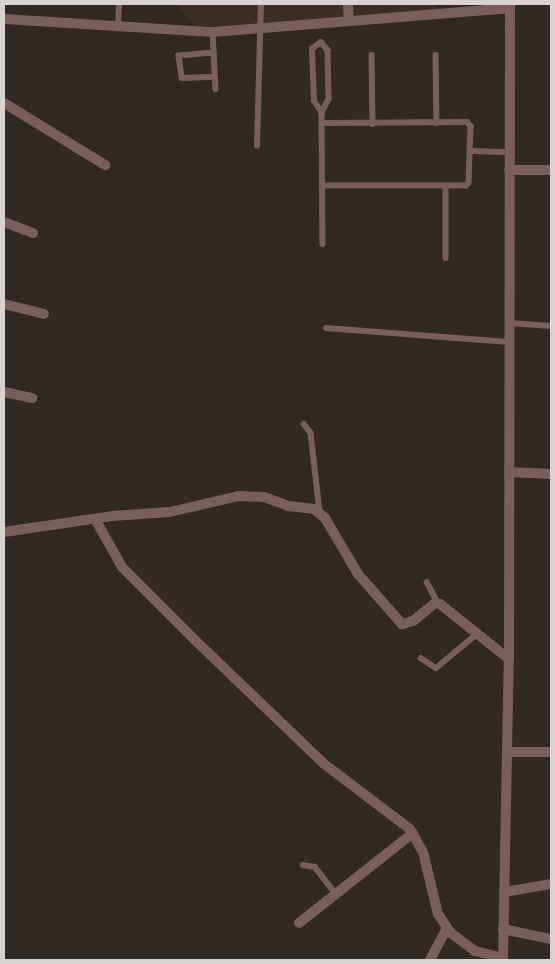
<!DOCTYPE html>
<html>
<head>
<meta charset="utf-8">
<style>
	body { margin:0 }
	#map { position:relative; width:555px; height:964px; overflow:hidden; background:#302924; font-family:Lato,sans-serif }
	div>[style] { position:absolute }
	.built>* { inset:0; background:#3b2e25 }
	.service>* { height:5.5px; margin:-2.75px; padding:0 2.75px; transform-origin:2.75px; border-radius:2.75px; background:#7a5e5d }
	.minor>* { height:10px; margin:-5px; padding:0 5px; transform-origin:5px; border-radius:5px; background:#7a5e5d }
	.tertiary>* { height:10px; margin:-5px; padding:0 5px; transform-origin:5px; border-radius:5px; background:#7a5e5d }
	span { translate:-50% -50%; white-space:nowrap; text-align:center; line-height:1.15; -webkit-text-stroke:4px #261f1a; paint-order:stroke }
	.frame { position:absolute; inset:0; border:5px solid #d8d3d0; pointer-events:none }
</style>
</head>
<body>
<div id="map">
	<div class="built">
		<i style="clip-path:polygon(176px 4px,434px 4px,441px 13px,196px 27px)"></i>
	</div>
	<div class="service">
		<i style="left:118px;top:26px;width:22px;rotate:-87deg"></i>
		<i style="left:213px;top:32px;width:57px;rotate:87deg"></i>
		<i style="left:214px;top:53px;width:35px;rotate:175deg"></i>
		<i style="left:179px;top:56px;width:22px;rotate:82deg"></i>
		<i style="left:182px;top:78px;width:33px;rotate:-2deg"></i>
		<i style="left:372px;top:55px;width:69px;rotate:89.2deg"></i>
		<i style="left:436px;top:55px;width:68px;rotate:89.2deg"></i>
		<i style="left:322px;top:113px;width:14px;rotate:-124deg"></i>
		<i style="left:314px;top:101px;width:52px;rotate:-92.2deg"></i>
		<i style="left:312px;top:49px;width:11px;rotate:-38deg"></i>
		<i style="left:321px;top:42px;width:11px;rotate:49deg"></i>
		<i style="left:328px;top:50px;width:49px;rotate:88.8deg"></i>
		<i style="left:329px;top:99px;width:16px;rotate:117deg"></i>
		<i style="left:322px;top:113px;width:131px;rotate:89.6deg"></i>
		<i style="left:322px;top:123px;width:145px;rotate:-0.4deg"></i>
		<i style="left:467px;top:122px;width:6px;rotate:45deg"></i>
		<i style="left:471px;top:126px;width:57px;rotate:92deg"></i>
		<i style="left:469px;top:183px;width:4px;rotate:135deg"></i>
		<i style="left:466px;top:186px;width:143px;rotate:180deg"></i>
		<i style="left:257px;top:146px;width:142px;rotate:-88.4deg"></i>
		<i style="left:471px;top:151px;width:38px;rotate:2deg"></i>
		<i style="left:446px;top:186px;width:72px;rotate:90deg"></i>
		<i style="left:509px;top:323px;width:42px;rotate:4.1deg"></i>
		<i style="left:326px;top:328px;width:183px;rotate:4.4deg"></i>
		<i style="left:304px;top:424px;width:11px;rotate:52deg"></i>
		<i style="left:311px;top:433px;width:80px;rotate:83.5deg"></i>
		<i style="left:427px;top:582px;width:24px;rotate:62deg"></i>
		<i style="left:421px;top:658px;width:18px;rotate:34deg"></i>
		<i style="left:436px;top:668px;width:53px;rotate:-39.7deg"></i>
		<i style="left:303px;top:865px;width:12px;rotate:9deg"></i>
		<i style="left:315px;top:867px;width:36px;rotate:52deg"></i>
	</div>
	<div class="minor">
		<i style="left:348px;top:4px;width:17px;rotate:87deg"></i>
		<i style="left:4px;top:19px;width:209px;rotate:3.6deg"></i>
		<i style="left:213px;top:32px;width:297px;rotate:-4.6deg"></i>
		<i style="left:4px;top:103px;width:119px;rotate:31.5deg"></i>
		<i style="left:509px;top:170px;width:42px"></i>
		<i style="left:4px;top:222px;width:31px;rotate:21deg"></i>
		<i style="left:4px;top:304px;width:41px;rotate:14deg"></i>
		<i style="left:4px;top:392px;width:29px;rotate:12deg"></i>
		<i style="left:509px;top:472px;width:42px;rotate:2.7deg"></i>
		<i style="left:95px;top:519px;width:55px;rotate:60.6deg"></i>
		<i style="left:122px;top:567px;width:106px;rotate:45deg"></i>
		<i style="left:197px;top:642px;width:175px;rotate:43.8deg"></i>
		<i style="left:323px;top:763px;width:109px;rotate:37.2deg"></i>
		<i style="left:410px;top:829px;width:26px;rotate:61deg"></i>
		<i style="left:423px;top:852px;width:64px;rotate:76.4deg"></i>
		<i style="left:438px;top:914px;width:23px;rotate:56deg"></i>
		<i style="left:451px;top:933px;width:30px;rotate:37deg"></i>
		<i style="left:475px;top:951px;width:29px;rotate:14deg"></i>
		<i style="left:4px;top:532px;width:109px;rotate:-8.4deg"></i>
		<i style="left:112px;top:516px;width:58px;rotate:-3.9deg"></i>
		<i style="left:170px;top:512px;width:70px;rotate:-13.2deg"></i>
		<i style="left:238px;top:496px;width:26px;rotate:2deg"></i>
		<i style="left:264px;top:497px;width:27px;rotate:20deg"></i>
		<i style="left:289px;top:506px;width:25px;rotate:7deg"></i>
		<i style="left:314px;top:509px;width:14px;rotate:39deg"></i>
		<i style="left:325px;top:518px;width:65px;rotate:59.5deg"></i>
		<i style="left:358px;top:574px;width:67px;rotate:48.7deg"></i>
		<i style="left:402px;top:624px;width:11px;rotate:-15deg"></i>
		<i style="left:413px;top:621px;width:28px;rotate:-39deg"></i>
		<i style="left:435px;top:603px;width:5px;rotate:11deg"></i>
		<i style="left:440px;top:604px;width:88px;rotate:38.6deg"></i>
		<i style="left:507px;top:752px;width:44px"></i>
		<i style="left:504px;top:892px;width:48px;rotate:-9.7deg"></i>
		<i style="left:299px;top:923px;width:145px;rotate:-38.3deg"></i>
		<i style="left:503px;top:929px;width:49px;rotate:11.8deg"></i>
		<i style="left:430px;top:960px;width:36px;rotate:-62deg"></i>
	</div>
	<div class="tertiary">
		<i style="left:503px;top:960px;width:301px;rotate:-88.9deg"></i>
		<i style="left:509px;top:659px;width:655px;rotate:-89.91deg"></i>
	</div>
	<div class="frame"></div>
</div>
</body>
</html>
